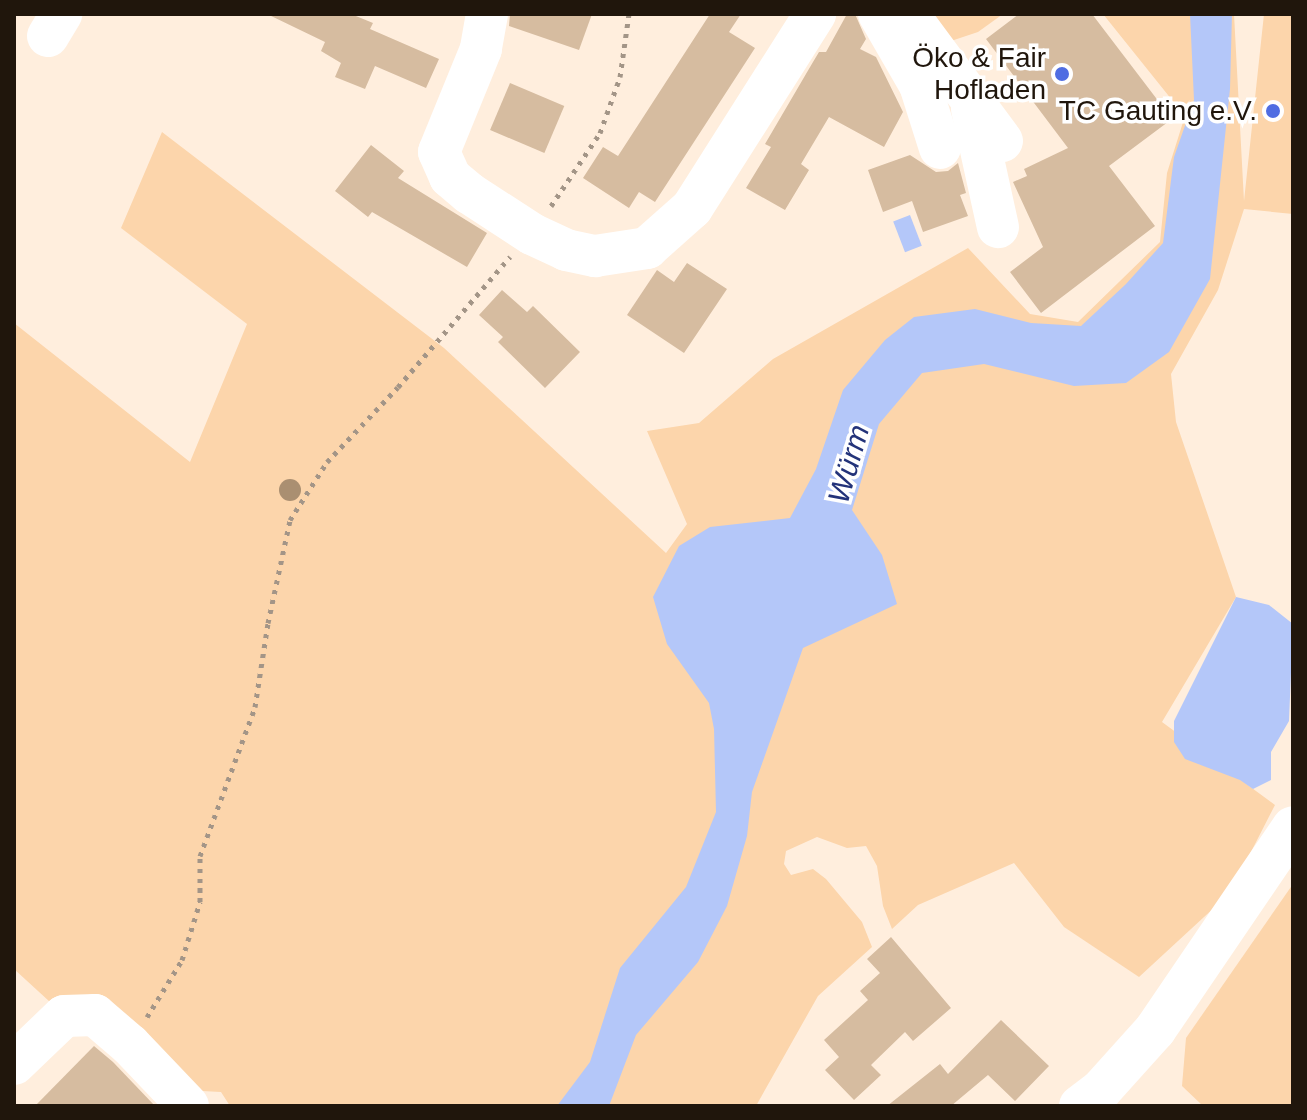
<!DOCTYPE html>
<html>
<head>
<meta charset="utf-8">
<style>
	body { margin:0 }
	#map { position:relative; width:1307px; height:1120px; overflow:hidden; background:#fed; font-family:Helvetica,sans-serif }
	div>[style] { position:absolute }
	.green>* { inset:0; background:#fcd5ab }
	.water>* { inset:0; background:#b4c7f9; transform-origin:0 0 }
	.building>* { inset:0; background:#d6bca0; transform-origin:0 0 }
	.path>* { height:5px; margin-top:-2.5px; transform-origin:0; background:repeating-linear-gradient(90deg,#a39587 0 4px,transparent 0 10px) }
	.minor>* { height:42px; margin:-21px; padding:0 21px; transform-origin:21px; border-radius:21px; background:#fff }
	.trees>* { width:22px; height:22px; margin:-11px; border-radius:50%; background:#aa8f71 }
	.dots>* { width:22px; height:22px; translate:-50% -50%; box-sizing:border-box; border:4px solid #fff; border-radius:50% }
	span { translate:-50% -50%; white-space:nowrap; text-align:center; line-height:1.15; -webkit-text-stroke:7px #fff; paint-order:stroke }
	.poi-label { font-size:28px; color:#20160c }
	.right { translate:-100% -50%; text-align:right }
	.water-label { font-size:30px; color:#23337a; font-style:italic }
	.frame { position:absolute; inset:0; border:16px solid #20160c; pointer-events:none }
</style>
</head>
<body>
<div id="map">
	<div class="green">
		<i style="clip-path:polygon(928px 14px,1003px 14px,978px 32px,945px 43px)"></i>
		<i style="clip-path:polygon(1103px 14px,1234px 14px,1244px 201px,1264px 14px,1293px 14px,1293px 214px,1244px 209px,1218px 290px,1171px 374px,1176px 422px,1236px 597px,1162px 722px,1275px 805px,1230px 893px,1139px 977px,1064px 927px,1014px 863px,918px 905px,892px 929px,883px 906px,877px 866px,866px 846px,847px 848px,817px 837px,786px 851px,784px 864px,791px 875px,813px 869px,826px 879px,862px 922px,872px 947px,818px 996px,756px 1106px,230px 1106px,221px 1092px,183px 1090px,50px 1002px,14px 969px,14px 323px,190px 462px,247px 324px,121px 228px,162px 132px,444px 348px,666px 553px,687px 524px,647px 431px,699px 423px,773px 359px,968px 248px,1030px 314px,1078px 322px,1160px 242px,1167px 173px,1190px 100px,1180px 110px)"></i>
		<i style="clip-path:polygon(1293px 884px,1293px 1106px,1203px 1106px,1182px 1086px,1186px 1038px)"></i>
	</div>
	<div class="water">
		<i style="clip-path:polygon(1190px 14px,1232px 14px,1230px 89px,1210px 279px,1169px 352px,1126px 383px,1074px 386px,984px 364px,922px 373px,879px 424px,852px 510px,882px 555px,897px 604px,803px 648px,752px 792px,747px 836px,727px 906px,698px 962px,636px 1035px,609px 1106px,557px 1106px,590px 1062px,620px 968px,686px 887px,716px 812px,714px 729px,709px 703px,667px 644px,653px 597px,679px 546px,710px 527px,790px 518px,816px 469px,843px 390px,885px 340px,914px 317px,975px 309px,1031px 323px,1081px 326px,1126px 284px,1163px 243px,1174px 157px,1194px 100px)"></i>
		<i style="left:910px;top:215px;width:33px;height:18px;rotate:69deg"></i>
		<i style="clip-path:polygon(1236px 597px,1269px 605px,1293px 624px,1289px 721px,1271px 752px,1271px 780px,1253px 789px,1240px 780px,1185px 759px,1174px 742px,1174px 721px)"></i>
	</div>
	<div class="building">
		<i style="clip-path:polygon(267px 14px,351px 14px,373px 23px,370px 29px,439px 59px,426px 88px,375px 66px,365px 89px,335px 77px,341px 63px,321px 51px,325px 42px)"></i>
		<i style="clip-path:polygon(510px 14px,592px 14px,579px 50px,509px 26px)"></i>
		<i style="clip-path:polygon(710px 14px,741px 14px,729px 32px,755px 48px,655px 202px,639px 192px,629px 208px,583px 178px,603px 147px,618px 156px)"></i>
		<i style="clip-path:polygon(847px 14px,855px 14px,866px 39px,860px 49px,876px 57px,903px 112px,884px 147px,829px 117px,801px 164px,809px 170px,785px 210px,746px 188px,771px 147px,765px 144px,813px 62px,819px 52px,826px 52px)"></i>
		<i style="clip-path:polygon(1019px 14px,1092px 14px,1172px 119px,1109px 166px,1155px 226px,1041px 313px,1010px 272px,1043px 247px,1013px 182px,1027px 176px,1024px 169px,1068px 148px,986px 39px)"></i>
		<i style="left:510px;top:83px;width:59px;height:51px;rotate:23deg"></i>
		<i style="clip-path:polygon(371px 145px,404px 171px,398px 178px,487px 233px,467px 267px,372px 212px,368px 217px,335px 191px)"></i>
		<i style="clip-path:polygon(910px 155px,936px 172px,948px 171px,958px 163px,966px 193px,960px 195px,968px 216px,923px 232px,912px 201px,883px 212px,868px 170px)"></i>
		<i style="clip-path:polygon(687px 263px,727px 289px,684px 353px,627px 315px,657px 270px,674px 282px)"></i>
		<i style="clip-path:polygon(502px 290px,527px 312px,533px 306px,580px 352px,545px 388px,498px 342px,503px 337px,479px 315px)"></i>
		<i style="clip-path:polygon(891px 937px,951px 1008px,913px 1041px,905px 1032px,871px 1065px,881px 1075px,854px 1100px,825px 1070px,839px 1057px,824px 1040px,868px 1000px,860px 991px,880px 973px,867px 959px)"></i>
		<i style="clip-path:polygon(1001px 1020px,1049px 1066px,1015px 1101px,988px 1075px,951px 1106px,887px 1106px,940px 1064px,948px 1074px)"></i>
		<i style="clip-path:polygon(94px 1046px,113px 1062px,155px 1106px,35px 1106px)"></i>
	</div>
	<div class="path">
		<i style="left:551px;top:206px;width:88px;rotate:-56.1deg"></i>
		<i style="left:600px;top:133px;width:59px;rotate:-70.3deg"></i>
		<i style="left:620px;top:77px;width:64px;rotate:-81.9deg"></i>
		<i style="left:147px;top:1017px;width:67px;rotate:-58.4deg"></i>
		<i style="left:182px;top:960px;width:61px;rotate:-72.8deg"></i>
		<i style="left:200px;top:902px;width:46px;rotate:-90deg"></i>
		<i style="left:200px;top:856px;width:159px;rotate:-69.7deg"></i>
		<i style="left:255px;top:707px;width:85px;rotate:-81.2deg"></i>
		<i style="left:268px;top:623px;width:105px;rotate:-77.9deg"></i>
		<i style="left:290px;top:520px;width:69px;rotate:-57.5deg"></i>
		<i style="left:327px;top:462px;width:103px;rotate:-46.6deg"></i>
		<i style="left:398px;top:387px;width:172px;rotate:-49.3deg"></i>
	</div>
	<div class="minor">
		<i style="left:487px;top:14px;width:36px;rotate:100deg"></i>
		<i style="left:481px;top:49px;width:111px;rotate:112.2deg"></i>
		<i style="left:439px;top:152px;width:27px;rotate:66deg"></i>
		<i style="left:450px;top:177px;width:25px;rotate:40deg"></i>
		<i style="left:469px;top:193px;width:75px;rotate:33.1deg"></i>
		<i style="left:532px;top:234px;width:38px;rotate:25deg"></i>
		<i style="left:566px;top:250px;width:30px;rotate:12deg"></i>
		<i style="left:595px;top:256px;width:53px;rotate:-8.7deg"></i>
		<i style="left:647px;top:248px;width:60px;rotate:-41.6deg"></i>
		<i style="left:692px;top:208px;width:230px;rotate:-57.6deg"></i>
		<i style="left:879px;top:14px;width:82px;rotate:60deg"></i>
		<i style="left:920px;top:85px;width:66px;rotate:72.4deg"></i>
		<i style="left:908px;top:14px;width:158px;rotate:53.5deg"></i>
		<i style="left:48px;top:36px;width:26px;rotate:-59deg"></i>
		<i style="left:972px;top:109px;width:121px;rotate:77.6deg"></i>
		<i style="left:14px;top:1064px;width:69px;rotate:-43.8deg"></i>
		<i style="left:64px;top:1016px;width:31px;rotate:-2deg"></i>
		<i style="left:95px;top:1015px;width:46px;rotate:40.6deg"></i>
		<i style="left:130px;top:1045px;width:84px;rotate:46.4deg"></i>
		<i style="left:1080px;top:1106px;width:26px;rotate:-37deg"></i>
		<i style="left:1101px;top:1090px;width:81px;rotate:-48deg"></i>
		<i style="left:1155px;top:1030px;width:245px;rotate:-55.8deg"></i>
	</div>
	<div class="trees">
		<i style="left:290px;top:490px"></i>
	</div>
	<div class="dots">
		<i style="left:1062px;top:74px;background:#506de2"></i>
		<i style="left:1273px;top:111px;background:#506de2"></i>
	</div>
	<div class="poi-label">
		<span class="right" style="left:1046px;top:74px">Öko &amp; Fair<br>Hofladen</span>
		<span class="right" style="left:1257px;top:111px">TC Gauting e.V.</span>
	</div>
	<div class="water-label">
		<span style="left:849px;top:464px;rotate:-74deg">Würm</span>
	</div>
	<div class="frame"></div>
</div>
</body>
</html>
